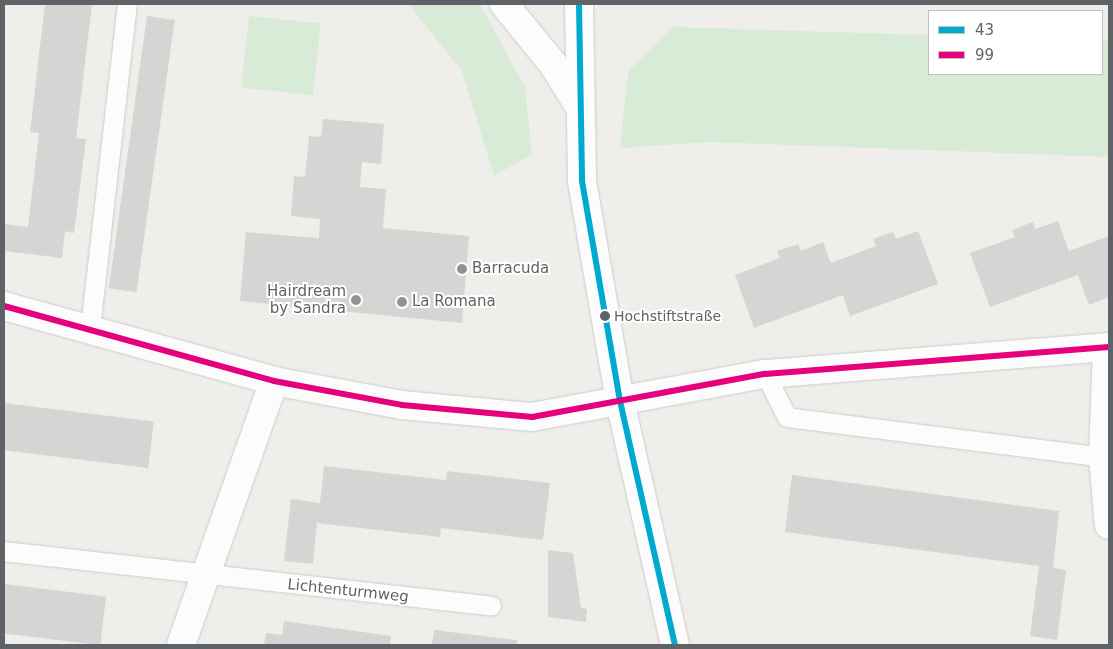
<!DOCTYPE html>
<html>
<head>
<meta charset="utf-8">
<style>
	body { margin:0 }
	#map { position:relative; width:1113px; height:649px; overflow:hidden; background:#efeeea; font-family:"DejaVu Sans",sans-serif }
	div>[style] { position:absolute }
	.green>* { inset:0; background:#d8ebd6; transform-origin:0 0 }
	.building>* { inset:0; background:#d6d5d3; transform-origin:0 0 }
	.roads { filter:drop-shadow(0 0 1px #cbcccc) drop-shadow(0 0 1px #cbcccc) }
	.service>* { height:19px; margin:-9.5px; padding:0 9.5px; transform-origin:9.5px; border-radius:9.5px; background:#fdfcfc }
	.minor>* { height:28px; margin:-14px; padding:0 14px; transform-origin:14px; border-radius:14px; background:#fdfcfc }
	.tertiary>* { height:28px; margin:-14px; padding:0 14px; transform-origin:14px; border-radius:14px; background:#fdfcfc }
	.bus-1>* { height:6px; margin:-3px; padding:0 3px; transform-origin:3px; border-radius:3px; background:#00a9ce }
	.bus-2>* { height:6px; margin:-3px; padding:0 3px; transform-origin:3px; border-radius:3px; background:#e5007d }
	.dots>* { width:14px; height:14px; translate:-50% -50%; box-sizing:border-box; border:2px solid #fff; border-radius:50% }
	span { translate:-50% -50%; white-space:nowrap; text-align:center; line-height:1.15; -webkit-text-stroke:4px #fff; paint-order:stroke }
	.bus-label { font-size:14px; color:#5f6368 }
	.left { translate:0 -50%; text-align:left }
	.poi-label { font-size:15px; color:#5f6368 }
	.right { translate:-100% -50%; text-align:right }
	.street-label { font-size:15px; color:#5f6368 }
	.frame { position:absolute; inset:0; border:5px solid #5f6368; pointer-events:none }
	.legend { position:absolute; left:928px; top:10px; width:175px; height:65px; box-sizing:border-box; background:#fff; border:1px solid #bfc1c3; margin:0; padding:6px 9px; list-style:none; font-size:15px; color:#5f6368 }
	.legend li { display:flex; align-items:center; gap:10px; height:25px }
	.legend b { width:25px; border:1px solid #bfc1c3 }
</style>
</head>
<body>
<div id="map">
	<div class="green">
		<i style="clip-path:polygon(408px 4px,480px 4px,525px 87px,532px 154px,494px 176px,462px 71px)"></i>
		<i style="left:249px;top:16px;width:72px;height:72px;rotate:6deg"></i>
		<i style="clip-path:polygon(672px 27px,929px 35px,929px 74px,1102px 74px,1102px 40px,1109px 40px,1109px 157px,708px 142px,620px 148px,628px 72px)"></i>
	</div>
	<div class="building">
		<i style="clip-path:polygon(45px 4px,92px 4px,76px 138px,86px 139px,78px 202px,74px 233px,65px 231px,62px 258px,4px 251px,4px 224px,28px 227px,39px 133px,30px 132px)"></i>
		<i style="left:147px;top:16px;width:28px;height:275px;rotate:8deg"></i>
		<i style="clip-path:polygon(323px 119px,384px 124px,381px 164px,362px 162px,360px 187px,386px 189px,383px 228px,469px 236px,462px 323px,240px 301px,246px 232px,319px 238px,320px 219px,291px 216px,294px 176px,305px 177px,309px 136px,321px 137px)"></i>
		<i style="clip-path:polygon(1058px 221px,1069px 251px,1109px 236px,1109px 297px,1089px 305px,1078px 275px,990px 307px,970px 253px,1015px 237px,1012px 230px,1033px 222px,1035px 229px)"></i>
		<i style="clip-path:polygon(918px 231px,938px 284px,850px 316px,843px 295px,754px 328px,735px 275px,780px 258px,777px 251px,798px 244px,801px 251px,823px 242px,831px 263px,876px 246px,873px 239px,893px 232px,896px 239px)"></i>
		<i style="left:4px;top:403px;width:151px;height:47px;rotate:7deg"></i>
		<i style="clip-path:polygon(324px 466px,446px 480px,447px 471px,550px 483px,543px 540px,441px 528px,440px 537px,317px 523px,313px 564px,284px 561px,291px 499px,320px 503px)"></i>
		<i style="clip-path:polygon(792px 475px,1059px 511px,1053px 568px,1066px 570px,1057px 640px,1030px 636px,1039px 566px,785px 532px)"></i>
		<i style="clip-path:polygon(548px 550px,573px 553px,581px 608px,587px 609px,586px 622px,548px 617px)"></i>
		<i style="left:4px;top:584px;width:103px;height:49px;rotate:7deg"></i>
		<i style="clip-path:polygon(284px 621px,391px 636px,390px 645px,264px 645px,266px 633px,282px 635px)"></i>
		<i style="clip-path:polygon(434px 630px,517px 640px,517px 645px,432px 645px)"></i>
	</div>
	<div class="roads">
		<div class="service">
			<i style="left:90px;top:328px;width:326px;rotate:-83.5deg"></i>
			<i style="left:765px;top:374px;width:48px;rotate:62.9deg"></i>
			<i style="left:787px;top:417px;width:319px;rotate:7.2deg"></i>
			<i style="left:4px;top:551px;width:490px;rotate:6.4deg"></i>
		</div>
		<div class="minor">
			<i style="left:4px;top:306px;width:280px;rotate:15.5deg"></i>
			<i style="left:274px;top:381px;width:130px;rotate:10.6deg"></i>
			<i style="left:402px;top:405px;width:131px;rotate:5.3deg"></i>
			<i style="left:532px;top:417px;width:237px;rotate:-10.5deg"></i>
			<i style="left:765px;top:374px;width:345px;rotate:-4.5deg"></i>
			<i style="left:1107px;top:347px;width:110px;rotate:92.1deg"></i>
			<i style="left:1103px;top:457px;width:68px;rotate:85deg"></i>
			<i style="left:181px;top:645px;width:280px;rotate:-70.6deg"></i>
		</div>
		<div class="tertiary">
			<i style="left:504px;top:4px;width:77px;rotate:50.8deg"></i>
			<i style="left:553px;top:64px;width:49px;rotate:58.2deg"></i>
			<i style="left:579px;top:4px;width:177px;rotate:89deg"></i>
			<i style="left:582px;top:181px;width:223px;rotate:80.2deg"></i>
			<i style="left:620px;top:401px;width:250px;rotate:77.3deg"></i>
		</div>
	</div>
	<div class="bus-1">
		<i style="left:579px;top:4px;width:177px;rotate:89deg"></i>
		<i style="left:582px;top:181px;width:223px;rotate:80.2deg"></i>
		<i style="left:620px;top:401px;width:250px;rotate:77.3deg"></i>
	</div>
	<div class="bus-2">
		<i style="left:4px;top:306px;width:280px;rotate:15.5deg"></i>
		<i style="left:274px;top:381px;width:130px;rotate:10.6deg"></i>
		<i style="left:402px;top:405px;width:131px;rotate:5.3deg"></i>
		<i style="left:532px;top:417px;width:237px;rotate:-10.5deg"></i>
		<i style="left:765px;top:374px;width:345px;rotate:-4.5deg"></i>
	</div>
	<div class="dots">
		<i style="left:462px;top:269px;background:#919496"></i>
		<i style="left:356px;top:300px;background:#919496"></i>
		<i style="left:402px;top:302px;background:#919496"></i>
		<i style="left:605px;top:316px;background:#5f6368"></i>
	</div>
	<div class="bus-label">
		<span class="left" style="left:614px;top:316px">Hochstiftstraße</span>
	</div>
	<div class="poi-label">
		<span class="left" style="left:472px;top:269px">Barracuda</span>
		<span class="right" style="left:346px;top:300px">Hairdream<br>by Sandra</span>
		<span class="left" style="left:412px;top:302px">La Romana</span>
	</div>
	<div class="street-label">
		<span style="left:348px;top:591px;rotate:6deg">Lichtenturmweg</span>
	</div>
	<div class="frame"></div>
	<ul class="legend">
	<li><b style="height:6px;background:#00a9ce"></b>43</li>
	<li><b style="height:6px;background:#e5007d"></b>99</li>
	</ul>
</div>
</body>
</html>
